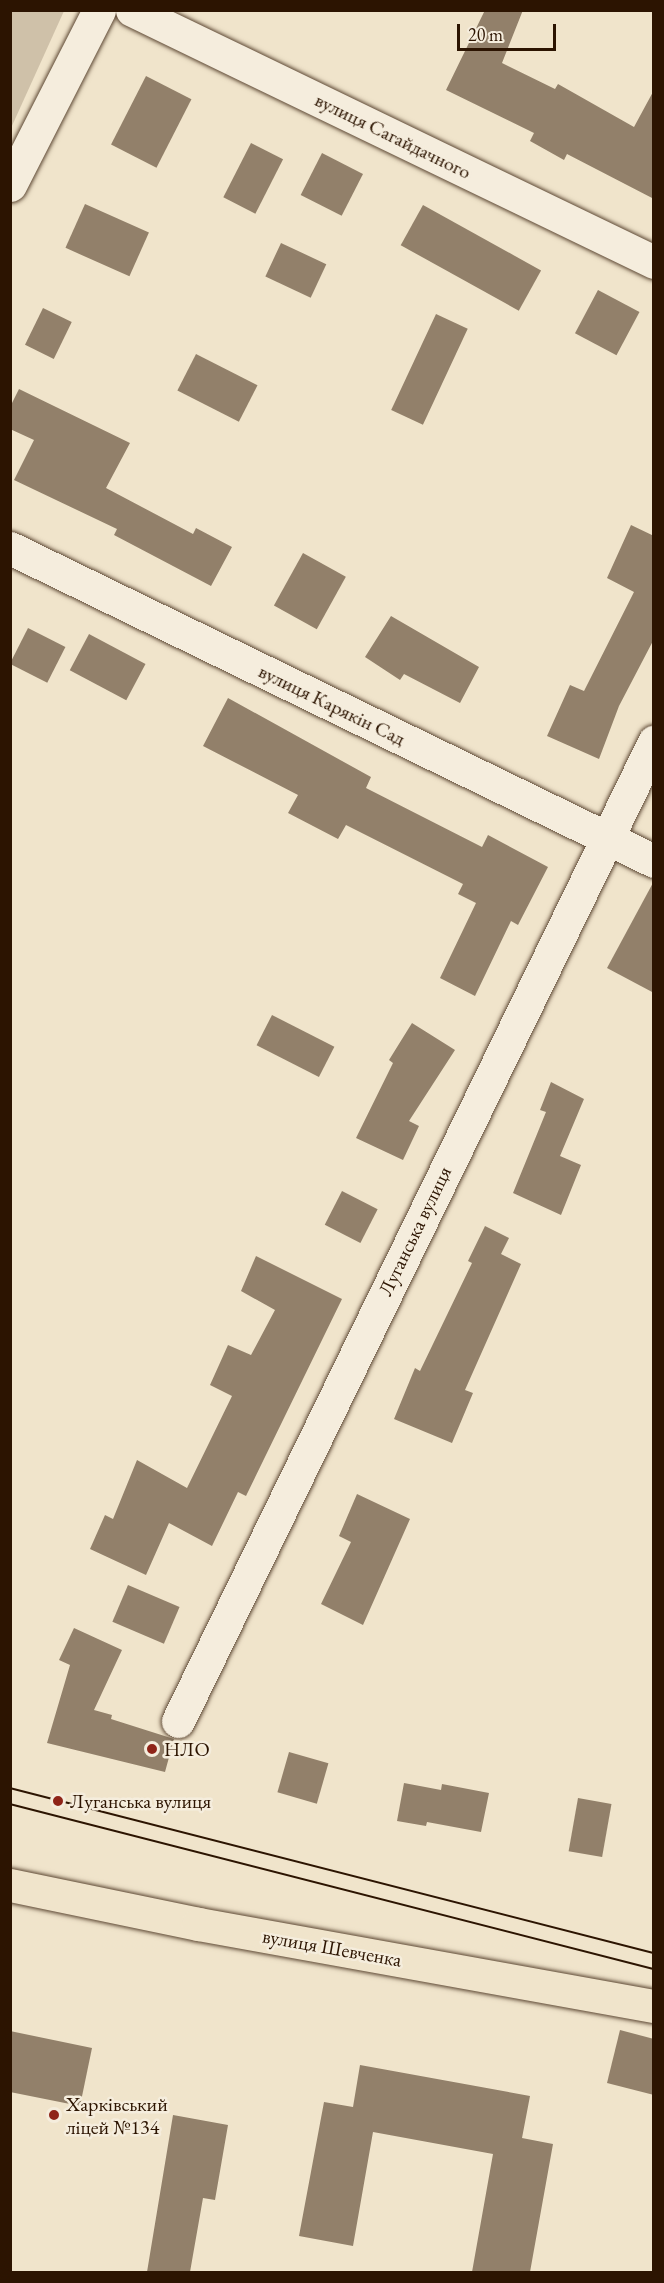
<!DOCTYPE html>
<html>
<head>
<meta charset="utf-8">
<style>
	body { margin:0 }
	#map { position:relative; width:664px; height:2283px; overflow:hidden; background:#f0e4cb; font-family:"EB Garamond",serif }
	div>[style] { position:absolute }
	.green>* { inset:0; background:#cfc1a9 }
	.building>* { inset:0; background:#92806a; transform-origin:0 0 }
	.roads { filter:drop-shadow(0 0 2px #5d4834) drop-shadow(0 0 2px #5d4834) }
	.minor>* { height:33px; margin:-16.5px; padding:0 16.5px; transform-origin:16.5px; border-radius:16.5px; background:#f5eddd }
	.major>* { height:33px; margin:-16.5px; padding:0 16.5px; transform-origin:16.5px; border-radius:16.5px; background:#f0e4cb }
	.tram>* { height:1.5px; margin:-0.75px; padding:0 0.75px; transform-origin:0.75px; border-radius:0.75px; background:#2c1401 }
	.dots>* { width:16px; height:16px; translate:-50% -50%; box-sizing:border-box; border:3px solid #f5eddd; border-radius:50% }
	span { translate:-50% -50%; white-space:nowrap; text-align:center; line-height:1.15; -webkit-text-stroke:5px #f5eddd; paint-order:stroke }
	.street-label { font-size:20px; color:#2c1401 }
	.poi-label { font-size:20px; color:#2c1401 }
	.left { translate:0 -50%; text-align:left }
	.frame { position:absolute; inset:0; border:12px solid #2c1401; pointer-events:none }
	.scale { position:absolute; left:457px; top:24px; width:99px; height:27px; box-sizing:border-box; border:3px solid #2c1401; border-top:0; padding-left:8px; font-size:18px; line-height:21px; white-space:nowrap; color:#2c1401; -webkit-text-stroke:4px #f5eddd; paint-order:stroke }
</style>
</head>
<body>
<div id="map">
	<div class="green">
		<i style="clip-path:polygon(11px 10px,64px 11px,11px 128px,10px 11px)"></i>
	</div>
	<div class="building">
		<i style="clip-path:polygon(485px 10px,523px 10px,502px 63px,555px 89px,558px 84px,634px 127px,654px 90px,654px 199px,567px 154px,564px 160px,530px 141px,534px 133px,446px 90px)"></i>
		<i style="left:146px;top:76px;width:51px;height:77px;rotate:27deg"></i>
		<i style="left:251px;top:143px;width:36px;height:61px;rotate:27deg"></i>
		<i style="left:322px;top:153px;width:46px;height:47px;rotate:27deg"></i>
		<i style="left:85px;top:204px;width:70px;height:48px;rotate:24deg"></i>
		<i style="left:423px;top:205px;width:135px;height:46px;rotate:29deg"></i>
		<i style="left:281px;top:243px;width:50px;height:37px;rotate:25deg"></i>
		<i style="left:598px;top:290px;width:47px;height:49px;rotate:28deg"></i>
		<i style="left:43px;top:308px;width:32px;height:41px;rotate:26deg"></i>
		<i style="left:436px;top:314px;width:35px;height:106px;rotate:25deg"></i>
		<i style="left:196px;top:354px;width:69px;height:41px;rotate:27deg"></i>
		<i style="clip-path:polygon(19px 389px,130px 443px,106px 488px,193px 534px,196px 528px,232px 547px,211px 586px,114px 535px,117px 529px,14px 480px,34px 440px,10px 429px,10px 407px)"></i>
		<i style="clip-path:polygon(631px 525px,654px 536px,654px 639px,619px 706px,599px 759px,547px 736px,570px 685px,584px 691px,634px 592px,607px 578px)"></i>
		<i style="left:303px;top:553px;width:49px;height:60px;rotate:29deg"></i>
		<i style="clip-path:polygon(391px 616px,479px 667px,460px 703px,404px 674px,400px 680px,365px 657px)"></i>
		<i style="left:28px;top:628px;width:42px;height:40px;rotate:27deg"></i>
		<i style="left:89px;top:634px;width:64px;height:41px;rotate:28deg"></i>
		<i style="clip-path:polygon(228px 698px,371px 777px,366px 788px,482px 847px,488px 835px,548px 867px,518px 925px,511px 921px,475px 996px,440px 978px,476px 903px,458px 894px,463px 884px,346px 825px,338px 839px,288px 813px,298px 795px,203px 746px)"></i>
		<i style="clip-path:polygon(654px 881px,654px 993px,607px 968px)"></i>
		<i style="left:272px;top:1015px;width:70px;height:34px;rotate:27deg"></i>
		<i style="clip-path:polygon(412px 1023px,455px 1050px,409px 1121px,419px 1126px,403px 1160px,356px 1138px,393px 1063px,389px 1060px)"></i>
		<i style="clip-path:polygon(551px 1082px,584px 1099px,560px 1156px,581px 1165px,561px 1215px,513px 1193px,546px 1112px,540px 1110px)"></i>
		<i style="left:342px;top:1191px;width:40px;height:38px;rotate:27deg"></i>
		<i style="clip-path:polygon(485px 1226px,509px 1238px,501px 1254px,521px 1264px,465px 1390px,473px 1393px,452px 1443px,394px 1419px,415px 1368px,420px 1371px,472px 1263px,468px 1261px)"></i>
		<i style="clip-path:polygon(256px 1256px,342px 1299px,246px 1496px,238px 1492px,212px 1546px,169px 1523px,146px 1575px,90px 1549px,105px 1515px,113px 1519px,137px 1460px,187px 1488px,232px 1396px,210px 1385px,228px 1345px,251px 1355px,275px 1310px,241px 1291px)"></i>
		<i style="clip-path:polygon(357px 1494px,410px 1519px,363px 1625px,321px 1604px,351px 1542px,339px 1536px)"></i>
		<i style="left:128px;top:1585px;width:56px;height:40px;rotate:23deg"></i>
		<i style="clip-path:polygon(74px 1628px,122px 1650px,94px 1710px,112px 1715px,111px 1719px,174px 1739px,165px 1772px,47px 1743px,70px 1665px,59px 1660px)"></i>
		<i style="left:289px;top:1752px;width:41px;height:42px;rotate:16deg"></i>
		<i style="clip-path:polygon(404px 1783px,441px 1790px,442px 1784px,489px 1793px,481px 1832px,427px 1822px,426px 1826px,397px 1821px)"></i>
		<i style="left:578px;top:1798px;width:34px;height:54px;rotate:10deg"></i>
		<i style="clip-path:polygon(620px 2030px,654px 2039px,654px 2095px,607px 2083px)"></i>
		<i style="clip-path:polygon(10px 2031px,92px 2048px,80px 2106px,10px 2092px)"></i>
		<i style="clip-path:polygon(360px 2065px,530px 2096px,522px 2138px,553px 2144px,530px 2272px,472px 2272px,493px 2154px,373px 2132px,353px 2246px,299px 2236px,324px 2102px,353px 2107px)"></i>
		<i style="clip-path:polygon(173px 2115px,228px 2125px,215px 2200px,203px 2198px,190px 2272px,147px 2272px)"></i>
	</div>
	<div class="roads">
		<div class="minor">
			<i style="left:132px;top:10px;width:580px;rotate:25.77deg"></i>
			<i style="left:10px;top:185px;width:196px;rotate:-63deg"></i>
			<i style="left:10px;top:548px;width:716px;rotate:25.92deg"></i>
			<i style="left:178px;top:1721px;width:1089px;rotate:-64.07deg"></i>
		</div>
		<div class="major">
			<i style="left:10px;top:1885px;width:192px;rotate:11.7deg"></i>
			<i style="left:198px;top:1924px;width:463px;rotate:10.2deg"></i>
		</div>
	</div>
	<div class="tram">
		<i style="left:10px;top:1788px;width:665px;rotate:14.37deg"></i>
		<i style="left:10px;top:1804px;width:665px;rotate:14.37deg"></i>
	</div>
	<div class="dots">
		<i style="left:152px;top:1749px;background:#8f2418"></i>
		<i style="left:58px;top:1801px;background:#8f2418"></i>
		<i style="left:54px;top:2115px;background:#8f2418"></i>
	</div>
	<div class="street-label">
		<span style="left:393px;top:136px;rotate:26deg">вулиця Сагайдачного</span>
		<span style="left:332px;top:705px;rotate:26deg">вулиця Карякін Сад</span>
		<span style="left:415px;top:1231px;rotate:-64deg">Луганська вулиця</span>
		<span style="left:332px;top:1948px;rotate:10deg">вулиця Шевченка</span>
	</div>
	<div class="poi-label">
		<span class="left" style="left:164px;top:1749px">НЛО</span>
		<span class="left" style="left:70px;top:1801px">Луганська вулиця</span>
		<span class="left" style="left:66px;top:2116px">Харківський<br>ліцей №134</span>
	</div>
	<div class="frame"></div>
	<div class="scale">20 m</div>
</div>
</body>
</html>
